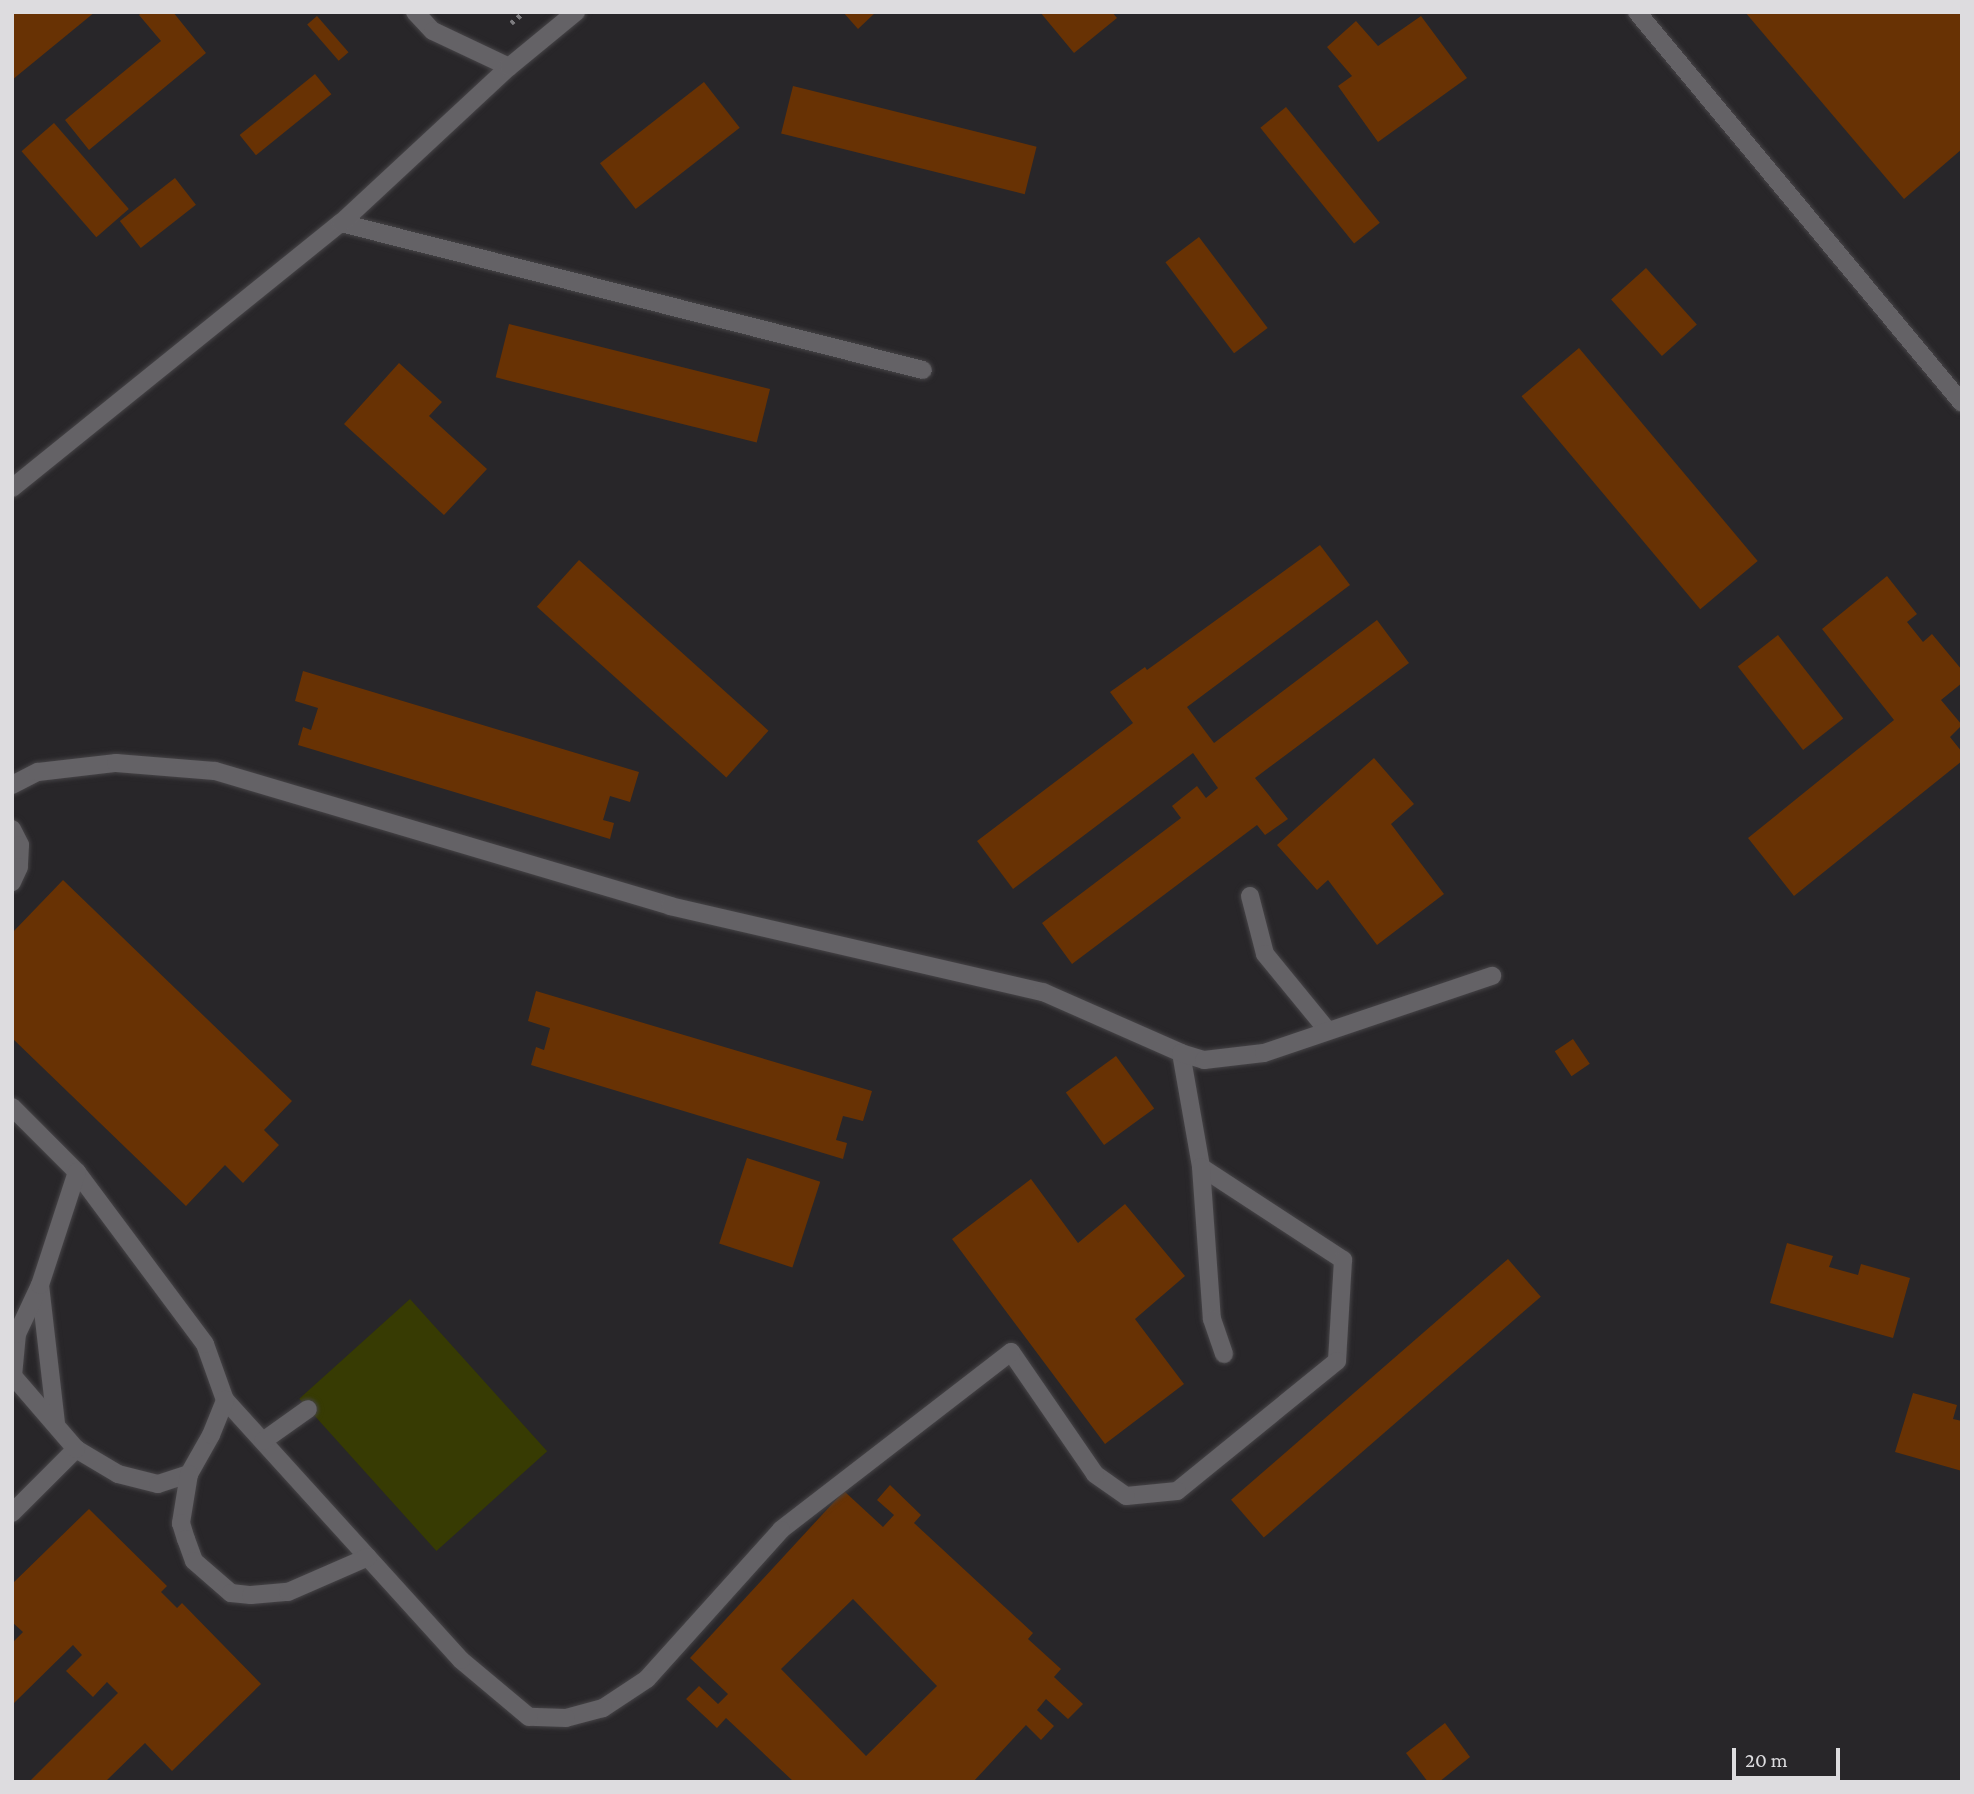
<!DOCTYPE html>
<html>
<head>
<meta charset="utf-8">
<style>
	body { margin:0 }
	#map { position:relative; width:1974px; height:1794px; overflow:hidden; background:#282629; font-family:"Crimson Pro",serif }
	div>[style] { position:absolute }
	.green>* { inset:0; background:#373b03; transform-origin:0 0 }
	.building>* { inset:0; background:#683204; transform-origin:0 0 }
	.path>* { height:4.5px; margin-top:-2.25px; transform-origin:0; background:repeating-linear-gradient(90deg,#7d7c7f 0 3.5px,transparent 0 8.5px) }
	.roads { filter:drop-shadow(0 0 2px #464447) drop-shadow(0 0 2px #464447) }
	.minor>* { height:18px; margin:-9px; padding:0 9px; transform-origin:9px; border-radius:9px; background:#646266 }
	.tertiary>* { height:18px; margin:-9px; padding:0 9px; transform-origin:9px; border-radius:9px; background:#646266 }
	span { translate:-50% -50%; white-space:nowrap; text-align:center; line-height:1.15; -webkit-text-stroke:7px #282629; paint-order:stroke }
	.frame { position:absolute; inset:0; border:14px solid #dddcdf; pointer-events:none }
	.scale { position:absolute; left:1732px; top:1748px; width:108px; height:32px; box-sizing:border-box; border:4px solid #dddcdf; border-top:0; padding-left:9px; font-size:21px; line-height:24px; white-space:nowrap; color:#dddcdf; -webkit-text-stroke:5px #282629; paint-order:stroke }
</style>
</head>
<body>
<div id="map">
	<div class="green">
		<i style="left:410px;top:1299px;width:205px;height:149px;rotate:48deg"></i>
	</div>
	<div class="building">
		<i style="clip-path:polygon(12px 12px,95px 12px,12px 80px)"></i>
		<i style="clip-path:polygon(142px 12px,173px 12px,206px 53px,89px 150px,65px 120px,161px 41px,139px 15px)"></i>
		<i style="clip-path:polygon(843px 12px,876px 12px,858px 29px)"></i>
		<i style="clip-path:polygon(1040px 12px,1112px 12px,1117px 18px,1074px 53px)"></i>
		<i style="clip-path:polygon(1745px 12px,1962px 12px,1962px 149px,1904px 199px)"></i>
		<i style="left:317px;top:16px;width:48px;height:13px;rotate:49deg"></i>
		<i style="clip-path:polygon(1421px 16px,1467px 78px,1378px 142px,1338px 86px,1352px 76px,1327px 47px,1356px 21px,1378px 46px)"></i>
		<i style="left:315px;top:74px;width:26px;height:97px;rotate:51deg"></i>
		<i style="left:704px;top:82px;width:58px;height:132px;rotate:52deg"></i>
		<i style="left:793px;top:86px;width:251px;height:49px;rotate:14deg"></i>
		<i style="left:1286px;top:107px;width:149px;height:33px;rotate:51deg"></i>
		<i style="left:54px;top:123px;width:114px;height:43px;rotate:49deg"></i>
		<i style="left:175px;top:178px;width:34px;height:70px;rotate:52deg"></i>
		<i style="left:1199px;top:237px;width:114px;height:42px;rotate:53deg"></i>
		<i style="left:1646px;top:268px;width:76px;height:47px;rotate:48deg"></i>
		<i style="left:509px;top:324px;width:269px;height:55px;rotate:14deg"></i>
		<i style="left:1579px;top:348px;width:278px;height:75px;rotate:50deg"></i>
		<i style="clip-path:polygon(399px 363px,442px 402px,429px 416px,487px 469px,444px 515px,344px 424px)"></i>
		<i style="clip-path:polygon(1320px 545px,1350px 585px,1187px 707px,1214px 743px,1377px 620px,1409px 663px,1255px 778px,1288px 819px,1265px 835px,1257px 825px,1072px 964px,1042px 923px,1181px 818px,1172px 806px,1197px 786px,1206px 798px,1218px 788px,1193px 753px,1013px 889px,977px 841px,1133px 723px,1110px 692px,1145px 667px,1147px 670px)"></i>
		<i style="left:579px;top:560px;width:255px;height:63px;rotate:42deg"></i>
		<i style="clip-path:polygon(1887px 576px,1917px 614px,1907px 622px,1923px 642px,1932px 634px,1962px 670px,1962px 683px,1941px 700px,1962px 725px,1950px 737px,1962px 752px,1962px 761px,1794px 896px,1748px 838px,1894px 720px,1822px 629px)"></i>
		<i style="left:1778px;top:635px;width:106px;height:51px;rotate:52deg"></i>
		<i style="clip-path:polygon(303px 671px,639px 772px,630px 802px,610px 796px,603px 820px,614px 823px,610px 839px,298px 745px,303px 727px,311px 730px,318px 708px,295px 701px)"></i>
		<i style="clip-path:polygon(1374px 758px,1414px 804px,1391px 824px,1444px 894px,1377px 945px,1328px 880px,1317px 890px,1277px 845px)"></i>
		<i style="clip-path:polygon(63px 880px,292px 1101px,264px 1130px,279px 1145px,243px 1183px,225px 1165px,186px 1206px,12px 1038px,12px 933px)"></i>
		<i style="clip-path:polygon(536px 991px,872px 1091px,863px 1121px,843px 1116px,836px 1140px,847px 1143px,843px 1159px,531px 1065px,536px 1047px,544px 1050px,550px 1028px,528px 1021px)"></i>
		<i style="left:1573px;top:1039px;width:30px;height:22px;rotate:56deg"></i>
		<i style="left:1116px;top:1056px;width:65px;height:62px;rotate:54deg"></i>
		<i style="left:747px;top:1158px;width:77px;height:90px;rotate:18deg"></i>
		<i style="clip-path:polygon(1031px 1179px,1078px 1243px,1125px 1204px,1185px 1276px,1135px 1319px,1184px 1384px,1105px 1444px,952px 1239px)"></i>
		<i style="clip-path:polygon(1787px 1243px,1833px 1256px,1829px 1267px,1858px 1275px,1861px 1264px,1910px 1278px,1893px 1338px,1770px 1303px)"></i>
		<i style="left:1508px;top:1259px;width:50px;height:367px;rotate:49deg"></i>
		<i style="clip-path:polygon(1913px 1393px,1957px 1405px,1953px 1419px,1962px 1421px,1962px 1471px,1895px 1452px)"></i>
		<i style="clip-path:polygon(evenodd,890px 1485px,921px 1515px,914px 1523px,1033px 1633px,1028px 1639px,1061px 1669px,1054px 1677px,1083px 1704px,1068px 1719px,1046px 1699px,1037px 1710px,1054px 1726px,1041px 1740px,1026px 1725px,973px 1782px,794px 1782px,726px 1718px,717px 1728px,686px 1699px,699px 1686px,718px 1704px,728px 1694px,690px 1658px,844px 1491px,883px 1527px,894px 1515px,877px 1500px,890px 1485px,853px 1599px,937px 1686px,866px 1756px,781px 1669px,853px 1599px)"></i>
		<i style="clip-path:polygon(89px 1509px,167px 1586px,161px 1592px,177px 1608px,182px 1603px,261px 1684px,172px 1771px,145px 1743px,105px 1782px,29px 1782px,118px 1693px,107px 1682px,93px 1697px,66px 1671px,82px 1655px,73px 1645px,12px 1705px,12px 1643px,23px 1632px,12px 1622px,12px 1584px)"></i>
		<i style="clip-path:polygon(1445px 1723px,1470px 1757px,1439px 1782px,1428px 1782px,1406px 1753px)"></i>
	</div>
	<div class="path">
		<i style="left:511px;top:23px;width:17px;rotate:-40deg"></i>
	</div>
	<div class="roads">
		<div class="minor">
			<i style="left:415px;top:12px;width:26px;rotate:47deg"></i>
			<i style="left:433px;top:31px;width:84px;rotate:25.3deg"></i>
			<i style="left:341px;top:223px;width:600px;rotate:14.18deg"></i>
			<i style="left:12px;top:785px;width:29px;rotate:-27deg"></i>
			<i style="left:38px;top:772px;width:79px;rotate:-6.6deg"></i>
			<i style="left:116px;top:763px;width:99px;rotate:4.6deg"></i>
			<i style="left:215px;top:771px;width:475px;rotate:16.5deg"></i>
			<i style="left:670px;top:906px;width:383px;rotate:13deg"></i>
			<i style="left:1043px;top:992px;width:151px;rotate:23.8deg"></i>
			<i style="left:1181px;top:1053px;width:116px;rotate:80deg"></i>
			<i style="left:1201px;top:1167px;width:170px;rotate:33.2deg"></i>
			<i style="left:1343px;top:1260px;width:101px;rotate:93.4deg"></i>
			<i style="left:1337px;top:1361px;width:206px;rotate:140.9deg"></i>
			<i style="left:1177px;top:1491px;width:51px;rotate:174.4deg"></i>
			<i style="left:1126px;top:1496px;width:38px;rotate:-145deg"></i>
			<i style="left:1095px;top:1474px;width:148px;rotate:-124.5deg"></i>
			<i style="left:1011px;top:1352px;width:291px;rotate:142.3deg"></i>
			<i style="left:781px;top:1530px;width:200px;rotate:132deg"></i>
			<i style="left:647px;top:1679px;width:53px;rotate:146.6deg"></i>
			<i style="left:603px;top:1708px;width:38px;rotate:165deg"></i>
			<i style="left:566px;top:1718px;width:37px;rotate:-178deg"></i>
			<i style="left:529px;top:1717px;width:89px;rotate:-140deg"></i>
			<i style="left:461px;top:1660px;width:351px;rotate:-132.2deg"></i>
			<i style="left:225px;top:1400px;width:59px;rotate:-109.7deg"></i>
			<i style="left:205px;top:1344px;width:214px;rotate:-126.7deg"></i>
			<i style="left:77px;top:1172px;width:92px;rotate:-135deg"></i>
			<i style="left:12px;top:829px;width:18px;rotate:63deg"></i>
			<i style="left:20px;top:845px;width:22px;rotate:93deg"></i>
			<i style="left:19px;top:867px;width:17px;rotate:115deg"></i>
			<i style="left:1250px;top:896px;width:60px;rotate:75.5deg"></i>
			<i style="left:1265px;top:954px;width:99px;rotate:50.7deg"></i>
			<i style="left:1181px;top:1053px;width:24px;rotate:17deg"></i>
			<i style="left:1204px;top:1060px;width:60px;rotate:-6.7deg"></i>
			<i style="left:1264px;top:1053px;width:241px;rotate:-18.7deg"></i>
			<i style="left:1201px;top:1167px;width:152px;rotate:85.9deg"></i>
			<i style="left:1212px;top:1319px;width:37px;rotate:71deg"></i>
			<i style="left:40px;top:1285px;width:139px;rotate:83.4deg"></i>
			<i style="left:263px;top:1441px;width:55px;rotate:-35.4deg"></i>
			<i style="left:76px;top:1449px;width:49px;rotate:30.8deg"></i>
			<i style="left:118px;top:1474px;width:41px;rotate:14deg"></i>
			<i style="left:158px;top:1484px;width:33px;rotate:-18deg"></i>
			<i style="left:189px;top:1474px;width:45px;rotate:-60.6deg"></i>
			<i style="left:211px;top:1435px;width:38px;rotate:-68deg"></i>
			<i style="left:189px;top:1474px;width:50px;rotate:99.3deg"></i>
			<i style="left:181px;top:1523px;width:17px;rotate:73deg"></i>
			<i style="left:186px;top:1539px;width:23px;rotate:70deg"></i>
			<i style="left:194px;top:1561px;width:49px;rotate:40.9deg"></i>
			<i style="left:231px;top:1593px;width:20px;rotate:6deg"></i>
			<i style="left:251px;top:1595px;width:37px;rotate:-5deg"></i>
			<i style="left:288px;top:1592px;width:87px;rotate:-23.6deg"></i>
			<i style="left:12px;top:1513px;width:91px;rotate:-45deg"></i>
			<i style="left:76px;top:1449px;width:96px;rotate:-130.8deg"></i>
			<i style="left:13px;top:1376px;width:42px;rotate:-84.6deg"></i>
			<i style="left:17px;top:1334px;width:54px;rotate:-64.9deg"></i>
			<i style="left:40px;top:1285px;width:119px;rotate:-71.9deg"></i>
		</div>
		<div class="tertiary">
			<i style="left:1637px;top:12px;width:508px;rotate:50.27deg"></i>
			<i style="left:12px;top:488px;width:422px;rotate:-38.9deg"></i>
			<i style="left:341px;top:223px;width:229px;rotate:-42.9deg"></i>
			<i style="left:509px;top:67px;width:87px;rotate:-39.4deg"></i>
		</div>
	</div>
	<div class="frame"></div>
	<div class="scale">20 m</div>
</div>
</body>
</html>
